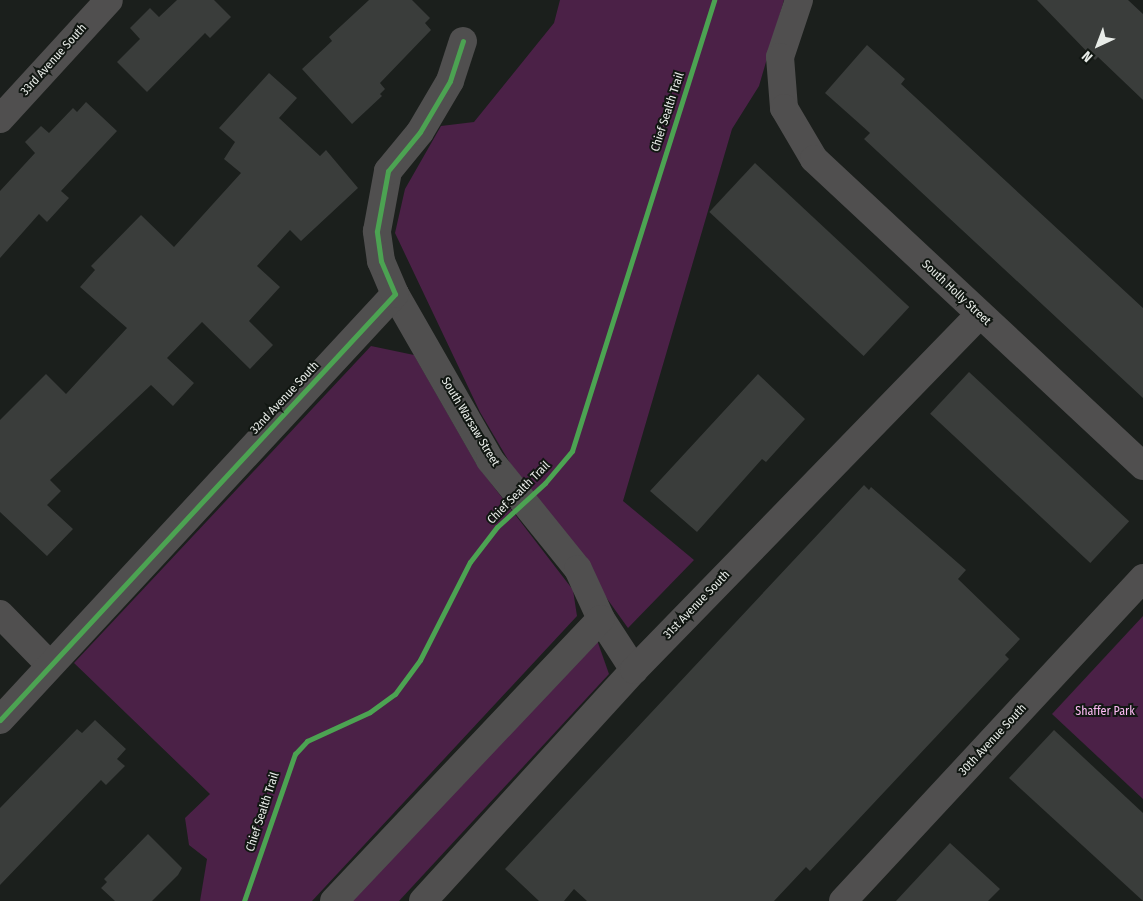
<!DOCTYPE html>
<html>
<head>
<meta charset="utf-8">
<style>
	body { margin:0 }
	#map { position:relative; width:1143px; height:901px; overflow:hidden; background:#1b1f1c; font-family:"Fira Sans Condensed",sans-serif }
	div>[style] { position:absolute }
	.green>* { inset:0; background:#4b2147 }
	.building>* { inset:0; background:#3a3d3b; transform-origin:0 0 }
	.street>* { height:28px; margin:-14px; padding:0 14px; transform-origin:14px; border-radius:14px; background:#504f4f }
	.cycleway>* { height:5px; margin:-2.5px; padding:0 2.5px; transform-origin:2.5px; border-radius:2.5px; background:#4ca352 }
	span { translate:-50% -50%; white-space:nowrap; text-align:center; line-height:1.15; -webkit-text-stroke:4px #111712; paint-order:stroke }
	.street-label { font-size:12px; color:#e8ece8 }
	.park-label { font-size:12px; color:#febcf5 }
	.north { position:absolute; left:1073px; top:20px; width:50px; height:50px; -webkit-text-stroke:4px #111712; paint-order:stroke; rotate:223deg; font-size:14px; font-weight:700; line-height:20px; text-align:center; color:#e8ece8 }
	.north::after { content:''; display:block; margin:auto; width:18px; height:22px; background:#e8ece8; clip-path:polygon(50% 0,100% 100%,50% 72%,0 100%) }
</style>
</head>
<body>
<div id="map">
	<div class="green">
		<i style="clip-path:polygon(560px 0,784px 0,759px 86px,732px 129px,623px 501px,694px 560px,628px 628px,510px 463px,480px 412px,395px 233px,405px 189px,441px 126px,474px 122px,554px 23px)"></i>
		<i style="clip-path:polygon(371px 346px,414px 355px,477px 465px,573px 590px,577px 616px,312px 901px,200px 901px,207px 859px,189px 845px,185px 818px,210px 794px,74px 663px)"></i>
		<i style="clip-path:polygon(1143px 616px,1143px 799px,1052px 714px)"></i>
		<i style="clip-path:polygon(597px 640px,609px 674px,399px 901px,351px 901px)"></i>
	</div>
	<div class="building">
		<i style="clip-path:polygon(177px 0,214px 0,231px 17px,210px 38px,205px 33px,147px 92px,117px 62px,140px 39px,130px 28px,150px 8px,159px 17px)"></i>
		<i style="clip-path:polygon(369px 0,412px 0,430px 18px,425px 23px,431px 30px,380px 83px,385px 89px,380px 94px,382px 96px,352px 124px,302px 69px,332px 41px,329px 37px)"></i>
		<i style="clip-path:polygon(1037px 0,1128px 0,1143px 14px,1143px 100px,1098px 57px,1095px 60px)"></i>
		<i style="clip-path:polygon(867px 45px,905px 79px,901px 84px,1143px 308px,1143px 398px,864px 139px,870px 133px,825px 93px)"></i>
		<i style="clip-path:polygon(269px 73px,297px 98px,279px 118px,320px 156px,326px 150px,358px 188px,301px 241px,290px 230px,257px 266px,280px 287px,249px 321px,273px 345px,250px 369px,202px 322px,167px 358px,194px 383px,173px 406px,151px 385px,50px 480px,61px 491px,47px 505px,73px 529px,47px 556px,0 512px,0 420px,46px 374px,66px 394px,127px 328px,80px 287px,95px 270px,91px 266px,141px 215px,174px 247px,241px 173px,224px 159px,235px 142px,219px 128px)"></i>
		<i style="clip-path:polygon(86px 102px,117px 131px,61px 191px,69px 198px,47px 222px,39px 214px,0 258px,0 191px,35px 153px,25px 142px,41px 126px,49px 133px,73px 108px,77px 112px)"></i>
		<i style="left:755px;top:163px;width:211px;height:67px;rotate:43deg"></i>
		<i style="left:969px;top:372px;width:219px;height:57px;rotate:43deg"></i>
		<i style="clip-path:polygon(758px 374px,805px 419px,766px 462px,762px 459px,697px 532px,650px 491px)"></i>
		<i style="clip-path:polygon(864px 485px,869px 490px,871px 487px,966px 570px,958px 579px,1020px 639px,1005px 655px,1009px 659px,810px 871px,806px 867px,774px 901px,587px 901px,574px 889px,564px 901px,539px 901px,505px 869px)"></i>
		<i style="clip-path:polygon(95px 720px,126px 749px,117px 759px,125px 766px,106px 785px,101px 780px,0 885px,0 808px,77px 729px,82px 733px)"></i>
		<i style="clip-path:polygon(1054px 730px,1143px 813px,1143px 901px,1009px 778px)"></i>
		<i style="clip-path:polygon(148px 834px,182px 868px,178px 875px,152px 901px,115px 901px,101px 888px,107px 882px,104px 879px)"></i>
		<i style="clip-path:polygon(950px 843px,1000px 889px,988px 901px,896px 901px)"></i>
	</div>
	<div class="street">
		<i style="left:799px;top:0;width:60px;rotate:108.4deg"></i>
		<i style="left:780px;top:57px;width:51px;rotate:85.5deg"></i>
		<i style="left:784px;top:108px;width:59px;rotate:59.5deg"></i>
		<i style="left:814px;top:159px;width:450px;rotate:43deg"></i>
		<i style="left:0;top:119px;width:161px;rotate:-47.5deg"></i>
		<i style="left:395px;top:294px;width:191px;rotate:60.2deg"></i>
		<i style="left:490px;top:460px;width:140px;rotate:51.1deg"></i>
		<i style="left:578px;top:569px;width:55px;rotate:65.3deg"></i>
		<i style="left:601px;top:619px;width:61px;rotate:57.1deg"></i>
		<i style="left:0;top:614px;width:71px;rotate:45.6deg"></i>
		<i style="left:0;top:720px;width:581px;rotate:-47.16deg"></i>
		<i style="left:395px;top:294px;width:36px;rotate:-113deg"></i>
		<i style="left:381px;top:261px;width:30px;rotate:-98deg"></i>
		<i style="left:377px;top:231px;width:61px;rotate:-79.6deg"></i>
		<i style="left:388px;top:171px;width:50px;rotate:-50.6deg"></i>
		<i style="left:420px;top:132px;width:59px;rotate:-59.5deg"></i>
		<i style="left:450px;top:81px;width:42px;rotate:-72deg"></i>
		<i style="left:334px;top:901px;width:388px;rotate:-46.6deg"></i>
		<i style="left:423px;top:901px;width:313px;rotate:-47.6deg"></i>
		<i style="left:634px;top:670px;width:495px;rotate:-45.8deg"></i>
		<i style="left:843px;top:901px;width:441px;rotate:-47.1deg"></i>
	</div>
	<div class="cycleway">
		<i style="left:0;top:720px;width:581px;rotate:-47.16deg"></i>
		<i style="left:395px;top:294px;width:36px;rotate:-113deg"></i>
		<i style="left:381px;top:261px;width:30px;rotate:-98deg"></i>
		<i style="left:377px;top:231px;width:61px;rotate:-79.6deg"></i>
		<i style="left:388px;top:171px;width:50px;rotate:-50.6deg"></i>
		<i style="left:420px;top:132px;width:59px;rotate:-59.5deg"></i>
		<i style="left:450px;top:81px;width:42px;rotate:-72deg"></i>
		<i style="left:244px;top:901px;width:156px;rotate:-70.9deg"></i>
		<i style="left:295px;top:754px;width:18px;rotate:-47deg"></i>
		<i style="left:307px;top:741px;width:69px;rotate:-24.7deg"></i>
		<i style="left:370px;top:712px;width:31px;rotate:-36deg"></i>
		<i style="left:395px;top:694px;width:42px;rotate:-53.7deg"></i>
		<i style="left:420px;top:660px;width:110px;rotate:-63deg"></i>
		<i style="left:470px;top:562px;width:44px;rotate:-52.4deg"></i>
		<i style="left:497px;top:527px;width:65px;rotate:-42.5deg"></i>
		<i style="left:545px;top:483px;width:42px;rotate:-49.8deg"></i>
		<i style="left:572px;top:451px;width:473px;rotate:-72.5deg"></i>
	</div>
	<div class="street-label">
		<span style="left:54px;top:60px;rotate:-48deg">33rd Avenue South</span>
		<span style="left:668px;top:112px;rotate:-72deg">Chief Sealth Trail</span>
		<span style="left:956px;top:293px;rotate:43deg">South Holly Street</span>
		<span style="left:285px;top:398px;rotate:-47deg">32nd Avenue South</span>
		<span style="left:470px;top:422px;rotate:59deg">South Warsaw Street</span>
		<span style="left:519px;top:493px;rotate:-45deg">Chief Sealth Trail</span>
		<span style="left:697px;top:605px;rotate:-46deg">31st Avenue South</span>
		<span style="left:993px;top:740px;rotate:-47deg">30th Avenue South</span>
		<span style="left:263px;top:812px;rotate:-72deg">Chief Sealth Trail</span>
	</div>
	<div class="park-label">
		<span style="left:1105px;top:712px">Shaffer Park</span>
	</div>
	<div class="north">N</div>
</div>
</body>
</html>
